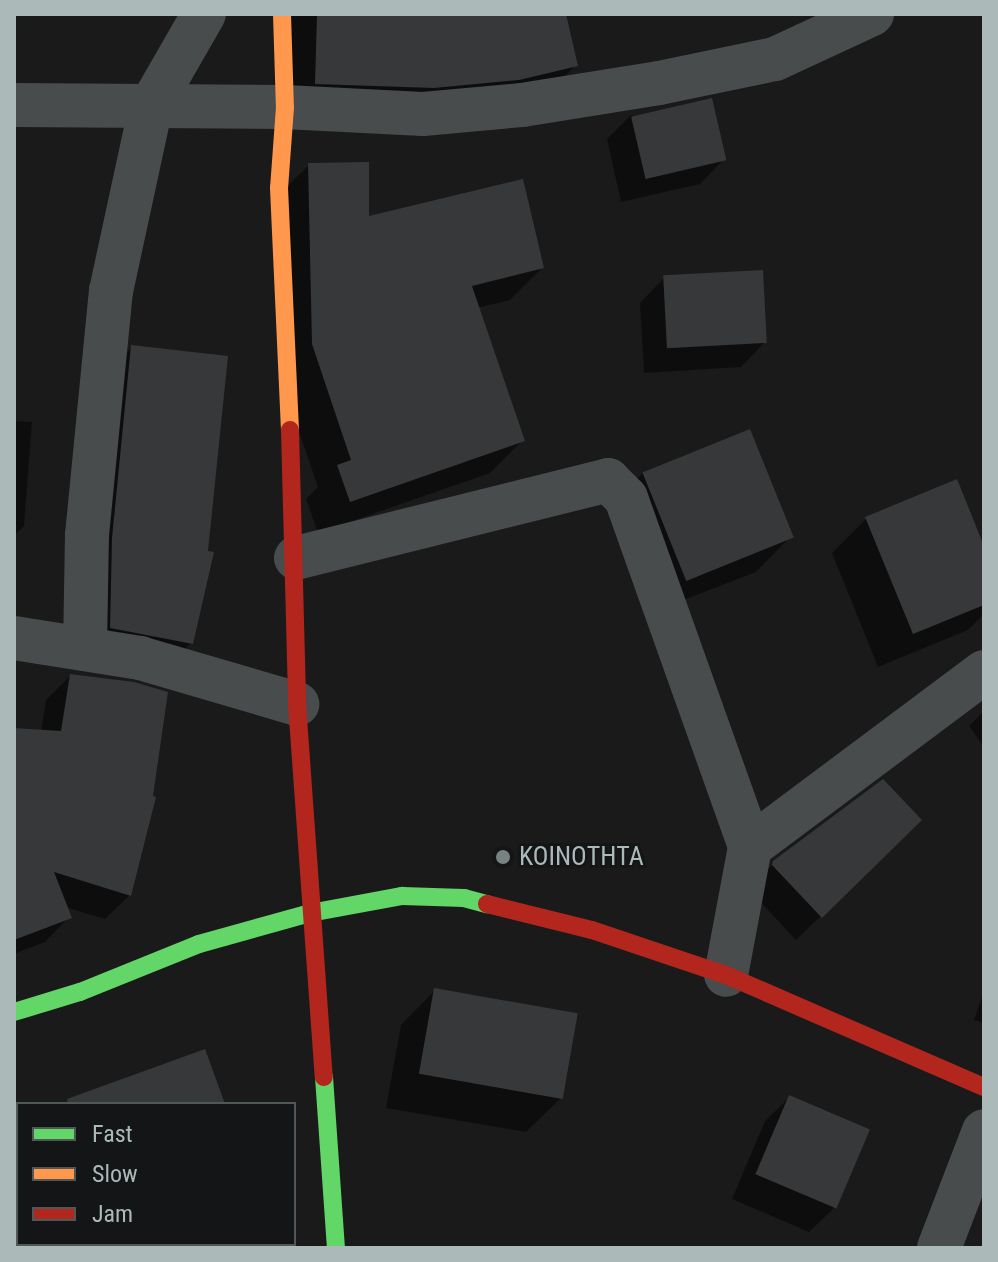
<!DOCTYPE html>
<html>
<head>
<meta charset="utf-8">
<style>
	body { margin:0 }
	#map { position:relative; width:998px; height:1262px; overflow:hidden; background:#1a1a1a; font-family:"Roboto Condensed",sans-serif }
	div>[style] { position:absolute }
	.shadow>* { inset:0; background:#0007 }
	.building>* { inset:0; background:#373839; transform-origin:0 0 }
	.street>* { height:44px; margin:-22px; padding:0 22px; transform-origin:22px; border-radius:22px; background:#484c4c }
	.fast>* { height:18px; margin:-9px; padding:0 9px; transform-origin:9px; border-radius:9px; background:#63d668 }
	.slow>* { height:18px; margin:-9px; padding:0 9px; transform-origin:9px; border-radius:9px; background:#ff974d }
	.jam>* { height:18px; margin:-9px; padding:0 9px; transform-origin:9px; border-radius:9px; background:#b3261e }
	.dots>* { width:22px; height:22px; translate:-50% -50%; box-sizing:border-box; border:4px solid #141516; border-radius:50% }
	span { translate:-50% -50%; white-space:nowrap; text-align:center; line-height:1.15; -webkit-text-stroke:6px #141516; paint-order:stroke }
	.poi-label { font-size:26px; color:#abbab9 }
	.left { translate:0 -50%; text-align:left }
	.frame { position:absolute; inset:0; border:16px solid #abbab9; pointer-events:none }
	.legend { position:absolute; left:16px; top:1102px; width:280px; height:144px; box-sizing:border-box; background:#141516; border:2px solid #505757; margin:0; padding:10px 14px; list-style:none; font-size:24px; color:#abbab9 }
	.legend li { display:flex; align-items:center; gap:16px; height:40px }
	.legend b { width:40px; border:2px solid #505757 }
</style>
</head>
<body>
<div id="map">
	<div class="shadow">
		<i style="clip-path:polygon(290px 14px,564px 14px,576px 65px,546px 95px,286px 113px)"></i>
		<i style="clip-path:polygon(631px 115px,724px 159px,700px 184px,621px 202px,607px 139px)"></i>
		<i style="clip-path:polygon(309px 165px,367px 218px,542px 268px,510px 300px,477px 308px,522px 441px,490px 473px,318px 533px,306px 499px,318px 487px,280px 377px,276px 197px)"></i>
		<i style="clip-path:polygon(664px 278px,765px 342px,741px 367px,644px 373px,640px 303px)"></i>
		<i style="clip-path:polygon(132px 347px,191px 643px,167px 668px,87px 652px,107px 372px)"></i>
		<i style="clip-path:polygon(14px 421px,32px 422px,24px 526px,14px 536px)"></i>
		<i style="clip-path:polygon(643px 473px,790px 537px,756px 572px,650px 613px,609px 507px)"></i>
		<i style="clip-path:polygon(866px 519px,984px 551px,984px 614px,968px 630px,878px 667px,832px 553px)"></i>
		<i style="clip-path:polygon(70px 676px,130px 895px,105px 919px,65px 907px,69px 917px,45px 942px,14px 954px,14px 730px,41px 732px,46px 700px)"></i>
		<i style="clip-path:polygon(984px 711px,984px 747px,969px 726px)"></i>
		<i style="clip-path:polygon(895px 845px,796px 940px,749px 890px,774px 863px)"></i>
		<i style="clip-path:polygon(435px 990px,561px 1098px,526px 1132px,386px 1108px,401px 1025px)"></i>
		<i style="clip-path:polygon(984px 991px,984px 1023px,974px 1020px)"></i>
		<i style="clip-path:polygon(790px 1097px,834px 1208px,809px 1232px,732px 1199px,765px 1121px)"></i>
	</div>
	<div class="building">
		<i style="clip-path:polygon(317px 14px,566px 14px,578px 66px,519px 80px,434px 88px,315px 84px)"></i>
		<i style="left:712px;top:98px;width:64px;height:83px;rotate:77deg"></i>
		<i style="clip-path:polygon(369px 162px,369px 216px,523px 179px,544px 268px,472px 286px,525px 441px,350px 502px,337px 465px,351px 460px,312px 344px,308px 163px)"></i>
		<i style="left:763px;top:270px;width:73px;height:100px;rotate:87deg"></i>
		<i style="clip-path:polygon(131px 345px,228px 356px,208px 551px,214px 552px,193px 644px,110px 628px,112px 538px)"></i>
		<i style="left:750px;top:429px;width:117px;height:116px;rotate:68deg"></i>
		<i style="clip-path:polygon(957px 479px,984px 546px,984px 605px,913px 634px,865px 517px)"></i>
		<i style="clip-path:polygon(70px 674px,134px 682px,168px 692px,153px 796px,156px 797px,131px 896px,54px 872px,72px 918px,14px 940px,14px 728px,61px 731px)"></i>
		<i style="clip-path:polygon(883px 779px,922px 820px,822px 918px,772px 865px,773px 861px)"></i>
		<i style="left:434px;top:988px;width:146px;height:87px;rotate:10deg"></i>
		<i style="clip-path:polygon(205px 1049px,225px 1104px,68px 1104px,67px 1099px)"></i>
		<i style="left:789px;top:1095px;width:88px;height:86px;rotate:23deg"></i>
	</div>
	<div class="street">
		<i style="left:14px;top:105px;width:271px;rotate:0.4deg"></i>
		<i style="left:285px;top:107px;width:138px;rotate:2.9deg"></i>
		<i style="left:423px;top:114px;width:99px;rotate:-5.2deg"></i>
		<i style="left:522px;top:105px;width:139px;rotate:-9.1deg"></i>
		<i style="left:659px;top:83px;width:118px;rotate:-11.7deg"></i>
		<i style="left:775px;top:59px;width:107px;rotate:-24.9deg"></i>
		<i style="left:296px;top:558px;width:322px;rotate:-14deg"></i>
		<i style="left:608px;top:480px;width:25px;rotate:45deg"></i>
		<i style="left:626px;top:498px;width:370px;rotate:70.4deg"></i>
		<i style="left:750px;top:847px;width:130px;rotate:100.6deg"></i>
		<i style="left:14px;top:638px;width:128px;rotate:9deg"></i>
		<i style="left:140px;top:658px;width:164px;rotate:16.3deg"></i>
		<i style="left:85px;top:649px;width:114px;rotate:-89deg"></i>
		<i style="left:87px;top:535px;width:245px;rotate:-84.4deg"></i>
		<i style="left:111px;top:291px;width:189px;rotate:-77.8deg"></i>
		<i style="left:151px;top:106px;width:106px;rotate:-60.1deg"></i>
		<i style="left:750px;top:847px;width:292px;rotate:-36.8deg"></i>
		<i style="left:939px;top:1248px;width:125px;rotate:-69deg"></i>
	</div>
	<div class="fast">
		<i style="left:14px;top:1012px;width:69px;rotate:-16.9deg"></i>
		<i style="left:80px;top:992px;width:128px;rotate:-22deg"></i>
		<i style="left:199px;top:944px;width:115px;rotate:-15.6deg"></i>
		<i style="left:310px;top:913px;width:94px;rotate:-10.5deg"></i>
		<i style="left:402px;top:896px;width:62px;rotate:1.8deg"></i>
		<i style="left:464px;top:898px;width:24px;rotate:15deg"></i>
		<i style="left:324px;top:1077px;width:171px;rotate:86deg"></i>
	</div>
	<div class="slow">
		<i style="left:282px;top:14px;width:93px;rotate:88.2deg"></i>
		<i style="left:285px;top:107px;width:81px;rotate:94.2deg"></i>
		<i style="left:279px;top:188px;width:242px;rotate:87.4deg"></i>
	</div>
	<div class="jam">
		<i style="left:290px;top:430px;width:274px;rotate:88.5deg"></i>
		<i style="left:297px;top:704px;width:374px;rotate:85.9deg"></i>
		<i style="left:487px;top:904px;width:108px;rotate:13.9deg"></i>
		<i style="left:592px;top:930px;width:141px;rotate:18.6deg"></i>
		<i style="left:726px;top:975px;width:281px;rotate:23.5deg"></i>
	</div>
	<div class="dots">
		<i style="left:503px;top:857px;background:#788281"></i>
	</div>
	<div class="poi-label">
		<span class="left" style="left:519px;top:857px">ΚΟΙΝΟΤΗΤΑ</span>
	</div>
	<div class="frame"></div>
	<ul class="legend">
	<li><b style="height:10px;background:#63d668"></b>Fast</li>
	<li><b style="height:10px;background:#ff974d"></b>Slow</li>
	<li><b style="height:10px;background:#b3261e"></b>Jam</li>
	</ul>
</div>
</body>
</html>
